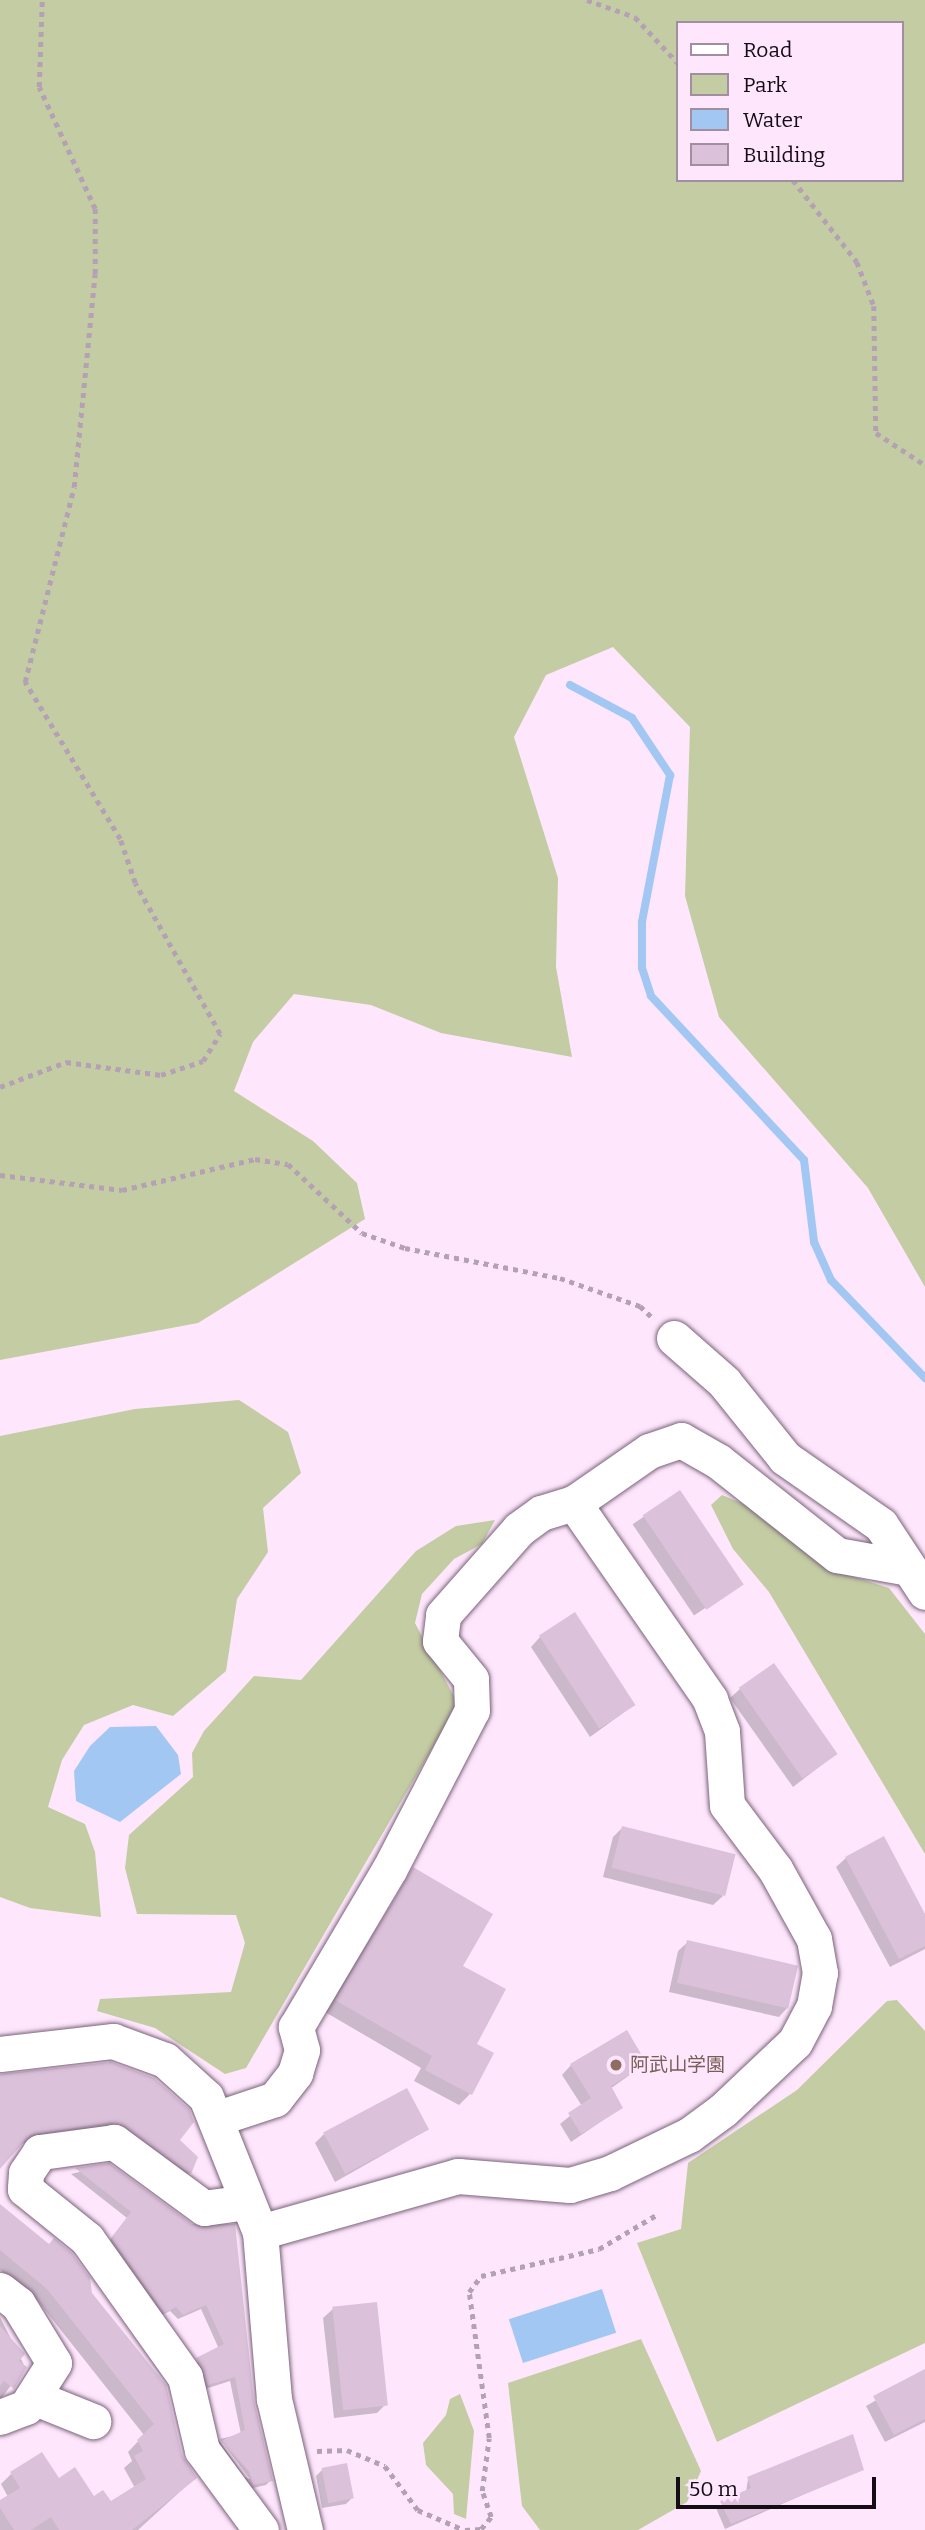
<!DOCTYPE html>
<html>
<head>
<meta charset="utf-8">
<style>
	body { margin:0 }
	#map { position:relative; width:925px; height:2530px; overflow:hidden; background:#fee7fd; font-family:Bitter,"Noto Sans JP",serif }
	div>[style] { position:absolute }
	.green>* { inset:0; background:#c3cca2 }
	.water>* { inset:0; background:#a3c7f3; transform-origin:0 0 }
	.shadow>* { inset:0; background:#0003; transform-origin:0 0 }
	.stream>* { height:8px; margin:-4px; padding:0 4px; transform-origin:4px; border-radius:4px; background:#a3c7f3 }
	.building>* { inset:0; background:#dcc1db; transform-origin:0 0 }
	.path>* { height:4.5px; margin-top:-2.25px; transform-origin:0; background:repeating-linear-gradient(90deg,#b4a2b4 0 5px,transparent 0 10px) }
	.roads { filter:drop-shadow(0 0 2px #7a6279) drop-shadow(0 0 2px #7a6279) }
	.minor>* { height:35px; margin:-17.5px; padding:0 17.5px; transform-origin:17.5px; border-radius:17.5px; background:#fff }
	.dots>* { width:19px; height:19px; translate:-50% -50%; box-sizing:border-box; border:4px solid #fee7fd; border-radius:50% }
	span { translate:-50% -50%; white-space:nowrap; text-align:center; line-height:1.15; -webkit-text-stroke:5px #fee7fd; paint-order:stroke }
	.education-label { font-size:19px; color:#785e54 }
	.left { translate:0 -50%; text-align:left }
	.legend { position:absolute; left:676px; top:21px; width:228px; height:161px; box-sizing:border-box; background:#fee7fd; border:2px solid #a18fa0; margin:0; padding:9px 12px; list-style:none; font-size:21px; color:#150c15 }
	.legend li { display:flex; align-items:center; gap:14px; height:35px }
	.legend b { width:35px; border:2px solid #a18fa0 }
	.scale { position:absolute; left:676px; top:2477px; width:200px; height:32px; box-sizing:border-box; border:4px solid #150c15; border-top:0; padding-left:9px; font-size:21px; line-height:24px; white-space:nowrap; color:#150c15; -webkit-text-stroke:5px #fee7fd; paint-order:stroke }
</style>
</head>
<body>
<div id="map">
	<div class="green">
		<i style="clip-path:polygon(evenodd,0 0,925px 0,925px 1287px,868px 1188px,719px 1017px,685px 896px,690px 727px,613px 647px,546px 675px,514px 737px,558px 878px,556px 967px,572px 1057px,441px 1033px,371px 1005px,294px 994px,253px 1042px,234px 1091px,313px 1141px,357px 1183px,365px 1219px,198px 1323px,0 1360px,0 0,678px 23px,902px 23px,902px 180px,678px 180px,678px 23px)"></i>
		<i style="clip-path:polygon(239px 1400px,288px 1432px,301px 1473px,263px 1508px,268px 1552px,237px 1599px,226px 1671px,173px 1716px,133px 1705px,84px 1725px,62px 1760px,48px 1807px,85px 1824px,95px 1852px,101px 1917px,30px 1908px,0 1897px,0 1436px,135px 1409px)"></i>
		<i style="clip-path:polygon(722px 1495px,746px 1505px,839px 1572px,889px 1588px,925px 1634px,925px 1854px,769px 1592px,733px 1549px,711px 1505px)"></i>
		<i style="clip-path:polygon(495px 1520px,482px 1544px,454px 1559px,422px 1594px,415px 1623px,458px 1704px,246px 2068px,225px 2074px,155px 2028px,97px 2011px,100px 1999px,231px 1992px,245px 1943px,236px 1915px,137px 1914px,125px 1868px,129px 1835px,193px 1777px,192px 1753px,204px 1731px,254px 1676px,301px 1680px,416px 1551px,456px 1526px)"></i>
		<i style="clip-path:polygon(897px 2000px,925px 2031px,925px 2343px,717px 2442px,637px 2243px,681px 2229px,688px 2163px,797px 2090px,887px 2001px)"></i>
		<i style="clip-path:polygon(641px 2339px,701px 2471px,687px 2502px,638px 2530px,540px 2530px,522px 2506px,508px 2383px)"></i>
		<i style="clip-path:polygon(460px 2394px,474px 2431px,466px 2519px,454px 2514px,453px 2494px,426px 2465px,423px 2443px,446px 2415px,450px 2399px)"></i>
	</div>
	<div class="water">
		<i style="clip-path:polygon(156px 1726px,178px 1755px,181px 1774px,120px 1822px,76px 1801px,74px 1771px,90px 1746px,110px 1727px)"></i>
		<i style="left:602px;top:2289px;width:46px;height:98px;rotate:72deg"></i>
	</div>
	<div class="shadow">
		<i style="left:679px;top:1493px;width:110px;height:56px;rotate:56deg"></i>
		<i style="clip-path:polygon(540px 1637px,634px 1705px,590px 1737px,531px 1647px)"></i>
		<i style="clip-path:polygon(740px 1689px,836px 1754px,793px 1787px,730px 1698px)"></i>
		<i style="clip-path:polygon(622px 1828px,723px 1896px,713px 1905px,603px 1877px,613px 1837px)"></i>
		<i style="clip-path:polygon(846px 1858px,925px 1917px,925px 1949px,890px 1967px,836px 1867px)"></i>
		<i style="clip-path:polygon(413px 1869px,461px 1967px,474px 2045px,470px 2094px,459px 2105px,414px 2081px,421px 2068px,325px 2012px)"></i>
		<i style="clip-path:polygon(688px 1942px,788px 2007px,779px 2017px,669px 1992px,678px 1951px)"></i>
		<i style="clip-path:polygon(645px 2064px,610px 2089px,621px 2108px,571px 2142px,560px 2124px,582px 2106px,562px 2075px,571px 2065px)"></i>
		<i style="clip-path:polygon(0 2075px,178px 2140px,190px 2172px,179px 2183px,100px 2132px,19px 2144px,0 2168px)"></i>
		<i style="clip-path:polygon(427px 2130px,335px 2182px,315px 2143px,324px 2134px)"></i>
		<i style="clip-path:polygon(108px 2165px,192px 2226px,252px 2401px,271px 2480px,266px 2485px,248px 2489px,245px 2477px,250px 2479px,220px 2439px,241px 2434px,230px 2381px,202px 2390px,192px 2365px,219px 2349px,201px 2309px,178px 2319px,170px 2311px,158px 2317px,107px 2244px,127px 2218px,71px 2174px)"></i>
		<i style="clip-path:polygon(0 2206px,90px 2294px,165px 2386px,184px 2488px,138px 2530px,0 2530px,0 2502px,8px 2497px,1px 2484px,11px 2474px,58px 2480px,110px 2504px,135px 2488px,124px 2468px,132px 2461px,128px 2452px,144px 2435px,37px 2300px,0 2270px)"></i>
		<i style="clip-path:polygon(333px 2309px,386px 2404px,377px 2413px,334px 2418px,323px 2318px)"></i>
		<i style="clip-path:polygon(0 2317px,25px 2367px,0 2400px)"></i>
		<i style="clip-path:polygon(925px 2372px,925px 2422px,885px 2442px,866px 2406px)"></i>
		<i style="clip-path:polygon(219px 2440px,244px 2476px,216px 2444px)"></i>
		<i style="clip-path:polygon(862px 2469px,725px 2529px,716px 2508px,746px 2492px,748px 2479px)"></i>
		<i style="clip-path:polygon(322px 2470px,352px 2498px,346px 2504px,322px 2508px,316px 2476px)"></i>
	</div>
	<div class="stream">
		<i style="left:570px;top:685px;width:70px;rotate:28deg"></i>
		<i style="left:632px;top:718px;width:69px;rotate:56.3deg"></i>
		<i style="left:670px;top:775px;width:150px;rotate:100.8deg"></i>
		<i style="left:642px;top:922px;width:46px;rotate:90deg"></i>
		<i style="left:642px;top:968px;width:29px;rotate:72deg"></i>
		<i style="left:651px;top:996px;width:224px;rotate:47deg"></i>
		<i style="left:804px;top:1160px;width:83px;rotate:83deg"></i>
		<i style="left:814px;top:1242px;width:42px;rotate:65.9deg"></i>
		<i style="left:831px;top:1280px;width:136px;rotate:46.2deg"></i>
	</div>
	<div class="building">
		<i style="left:680px;top:1490px;width:114px;height:45px;rotate:56deg"></i>
		<i style="left:575px;top:1612px;width:111px;height:43px;rotate:57deg"></i>
		<i style="left:774px;top:1663px;width:111px;height:43px;rotate:55deg"></i>
		<i style="left:622px;top:1826px;width:117px;height:43px;rotate:14deg"></i>
		<i style="clip-path:polygon(884px 1836px,925px 1914px,925px 1946px,899px 1959px,845px 1857px)"></i>
		<i style="clip-path:polygon(413px 1867px,493px 1914px,463px 1966px,506px 1989px,477px 2044px,494px 2053px,472px 2095px,425px 2070px,432px 2056px,335px 2000px)"></i>
		<i style="left:687px;top:1940px;width:114px;height:44px;rotate:13deg"></i>
		<i style="clip-path:polygon(627px 2030px,647px 2064px,611px 2086px,623px 2108px,581px 2134px,568px 2113px,591px 2098px,570px 2064px)"></i>
		<i style="clip-path:polygon(111px 2062px,154px 2078px,189px 2109px,194px 2122px,180px 2140px,198px 2157px,191px 2174px,111px 2122px,30px 2135px,0 2169px,0 2074px)"></i>
		<i style="left:407px;top:2088px;width:47px;height:95px;rotate:62deg"></i>
		<i style="clip-path:polygon(109px 2163px,192px 2224px,235px 2224px,254px 2401px,273px 2481px,253px 2485px,249px 2471px,221px 2441px,245px 2430px,235px 2377px,208px 2385px,196px 2358px,224px 2344px,206px 2305px,183px 2315px,176px 2307px,164px 2313px,111px 2238px,131px 2212px,75px 2168px)"></i>
		<i style="clip-path:polygon(0 2204px,49px 2244px,54px 2238px,72px 2253px,90px 2278px,92px 2293px,166px 2385px,182px 2455px,197px 2478px,132px 2530px,59px 2530px,51px 2517px,31px 2530px,14px 2530px,0 2508px,0 2500px,20px 2488px,10px 2472px,42px 2452px,59px 2478px,75px 2467px,94px 2496px,103px 2490px,111px 2501px,146px 2479px,134px 2456px,143px 2451px,137px 2440px,154px 2424px,47px 2289px,0 2250px)"></i>
		<i style="left:377px;top:2302px;width:104px;height:45px;rotate:84deg"></i>
		<i style="clip-path:polygon(0 2326px,25px 2354px,19px 2361px,27px 2367px,14px 2389px,4px 2381px,0 2386px)"></i>
		<i style="clip-path:polygon(925px 2369px,925px 2419px,894px 2435px,873px 2396px)"></i>
		<i style="clip-path:polygon(853px 2434px,864px 2470px,731px 2524px,720px 2501px,751px 2488px,747px 2477px)"></i>
		<i style="left:347px;top:2463px;width:36px;height:26px;rotate:79deg"></i>
	</div>
	<div class="path">
		<i style="left:587px;top:0;width:51px;rotate:19.5deg"></i>
		<i style="left:635px;top:17px;width:63px;rotate:46.9deg"></i>
		<i style="left:793px;top:180px;width:104px;rotate:52deg"></i>
		<i style="left:857px;top:262px;width:47px;rotate:68.9deg"></i>
		<i style="left:874px;top:306px;width:127px;rotate:89.1deg"></i>
		<i style="left:876px;top:433px;width:59px;rotate:33.1deg"></i>
		<i style="left:0;top:1087px;width:71px;rotate:-20.7deg"></i>
		<i style="left:66px;top:1062px;width:96px;rotate:7.8deg"></i>
		<i style="left:161px;top:1075px;width:44px;rotate:-18.4deg"></i>
		<i style="left:203px;top:1061px;width:32px;rotate:-58deg"></i>
		<i style="left:220px;top:1034px;width:173px;rotate:-119.4deg"></i>
		<i style="left:135px;top:883px;width:46px;rotate:-108.8deg"></i>
		<i style="left:120px;top:839px;width:184px;rotate:-121.2deg"></i>
		<i style="left:25px;top:682px;width:201px;rotate:-75.9deg"></i>
		<i style="left:74px;top:487px;width:214px;rotate:-84.4deg"></i>
		<i style="left:95px;top:274px;width:65px;rotate:-90deg"></i>
		<i style="left:95px;top:209px;width:134px;rotate:-114.7deg"></i>
		<i style="left:39px;top:87px;width:87px;rotate:-88deg"></i>
		<i style="left:0;top:1175px;width:123px;rotate:7deg"></i>
		<i style="left:122px;top:1190px;width:137px;rotate:-13.1deg"></i>
		<i style="left:255px;top:1159px;width:33px;rotate:9deg"></i>
		<i style="left:288px;top:1164px;width:101px;rotate:43deg"></i>
		<i style="left:362px;top:1233px;width:46px;rotate:19.2deg"></i>
		<i style="left:405px;top:1248px;width:158px;rotate:11deg"></i>
		<i style="left:560px;top:1278px;width:85px;rotate:19.3deg"></i>
		<i style="left:640px;top:1306px;width:19px;rotate:43deg"></i>
		<i style="left:317px;top:2451px;width:30px;rotate:-2deg"></i>
		<i style="left:347px;top:2450px;width:41px;rotate:22.8deg"></i>
		<i style="left:385px;top:2466px;width:55px;rotate:53.1deg"></i>
		<i style="left:418px;top:2510px;width:50px;rotate:23.5deg"></i>
		<i style="left:465px;top:2530px;width:16px;rotate:-4deg"></i>
		<i style="left:481px;top:2529px;width:16px;rotate:-50deg"></i>
		<i style="left:491px;top:2517px;width:28px;rotate:-109deg"></i>
		<i style="left:482px;top:2491px;width:53px;rotate:-82.5deg"></i>
		<i style="left:489px;top:2438px;width:147px;rotate:-97.8deg"></i>
		<i style="left:469px;top:2292px;width:20px;rotate:-53deg"></i>
		<i style="left:481px;top:2276px;width:121px;rotate:-12.9deg"></i>
		<i style="left:599px;top:2249px;width:69px;rotate:-30.7deg"></i>
	</div>
	<div class="roads">
		<div class="minor">
			<i style="left:674px;top:1338px;width:67px;rotate:41.3deg"></i>
			<i style="left:724px;top:1382px;width:97px;rotate:51.2deg"></i>
			<i style="left:785px;top:1458px;width:117px;rotate:34.9deg"></i>
			<i style="left:881px;top:1525px;width:80px;rotate:56.7deg"></i>
			<i style="left:0;top:2054px;width:114px;rotate:-6.6deg"></i>
			<i style="left:113px;top:2041px;width:55px;rotate:20.1deg"></i>
			<i style="left:165px;top:2060px;width:55px;rotate:42.1deg"></i>
			<i style="left:206px;top:2097px;width:145px;rotate:68.2deg"></i>
			<i style="left:260px;top:2232px;width:168px;rotate:85.2deg"></i>
			<i style="left:274px;top:2399px;width:135px;rotate:76.7deg"></i>
			<i style="left:218px;top:2118px;width:60px;rotate:-18.4deg"></i>
			<i style="left:275px;top:2099px;width:33px;rotate:-52deg"></i>
			<i style="left:295px;top:2073px;width:24px;rotate:-73deg"></i>
			<i style="left:302px;top:2050px;width:24px;rotate:-105deg"></i>
			<i style="left:296px;top:2027px;width:182px;rotate:-59.4deg"></i>
			<i style="left:389px;top:1870px;width:180px;rotate:-62.6deg"></i>
			<i style="left:472px;top:1710px;width:31px;rotate:-92deg"></i>
			<i style="left:471px;top:1679px;width:49px;rotate:-129.2deg"></i>
			<i style="left:440px;top:1641px;width:26px;rotate:-83deg"></i>
			<i style="left:443px;top:1615px;width:115px;rotate:-48.5deg"></i>
			<i style="left:519px;top:1529px;width:27px;rotate:-36deg"></i>
			<i style="left:541px;top:1513px;width:34px;rotate:-17deg"></i>
			<i style="left:574px;top:1503px;width:91px;rotate:-34.7deg"></i>
			<i style="left:649px;top:1451px;width:34px;rotate:-19deg"></i>
			<i style="left:681px;top:1440px;width:43px;rotate:29.6deg"></i>
			<i style="left:718px;top:1461px;width:152px;rotate:38.3deg"></i>
			<i style="left:837px;top:1555px;width:73px;rotate:10.2deg"></i>
			<i style="left:247px;top:2202px;width:43px;rotate:172.1deg"></i>
			<i style="left:204px;top:2208px;width:112px;rotate:-143.7deg"></i>
			<i style="left:114px;top:2142px;width:75px;rotate:172.3deg"></i>
			<i style="left:40px;top:2152px;width:25px;rotate:124deg"></i>
			<i style="left:26px;top:2173px;width:16px;rotate:94deg"></i>
			<i style="left:25px;top:2189px;width:80px;rotate:38.9deg"></i>
			<i style="left:87px;top:2239px;width:169px;rotate:54.6deg"></i>
			<i style="left:185px;top:2377px;width:75px;rotate:76.9deg"></i>
			<i style="left:202px;top:2450px;width:99px;rotate:53.6deg"></i>
			<i style="left:260px;top:2232px;width:206px;rotate:-15.8deg"></i>
			<i style="left:458px;top:2176px;width:112px;rotate:4.6deg"></i>
			<i style="left:570px;top:2185px;width:42px;rotate:-16.7deg"></i>
			<i style="left:610px;top:2173px;width:88px;rotate:-25.7deg"></i>
			<i style="left:689px;top:2135px;width:42px;rotate:-36.3deg"></i>
			<i style="left:723px;top:2110px;width:99px;rotate:-43.4deg"></i>
			<i style="left:795px;top:2042px;width:41px;rotate:-62.2deg"></i>
			<i style="left:814px;top:2006px;width:34px;rotate:-80deg"></i>
			<i style="left:820px;top:1973px;width:35px;rotate:-100deg"></i>
			<i style="left:814px;top:1939px;width:80px;rotate:-119.1deg"></i>
			<i style="left:775px;top:1869px;width:80px;rotate:-126.9deg"></i>
			<i style="left:727px;top:1805px;width:74px;rotate:-93.9deg"></i>
			<i style="left:722px;top:1731px;width:34px;rotate:-111deg"></i>
			<i style="left:710px;top:1699px;width:239px;rotate:-124.8deg"></i>
			<i style="left:0;top:2290px;width:23px;rotate:38deg"></i>
			<i style="left:18px;top:2304px;width:69px;rotate:58.6deg"></i>
			<i style="left:54px;top:2363px;width:52px;rotate:122.5deg"></i>
			<i style="left:26px;top:2407px;width:28px;rotate:159deg"></i>
			<i style="left:33px;top:2397px;width:65px;rotate:21.8deg"></i>
		</div>
	</div>
	<div class="dots">
		<i style="left:616px;top:2065px;background:#8d6e63"></i>
	</div>
	<div class="education-label">
		<span class="left" style="left:630px;top:2065px">阿武山学園</span>
	</div>
	<ul class="legend">
	<li><b style="height:9px;background:#fff"></b>Road</li>
	<li><b style="height:19px;background:#c3cca2"></b>Park</li>
	<li><b style="height:19px;background:#a3c7f3"></b>Water</li>
	<li><b style="height:19px;background:#dcc1db"></b>Building</li>
	</ul>
	<div class="scale">50 m</div>
</div>
</body>
</html>
